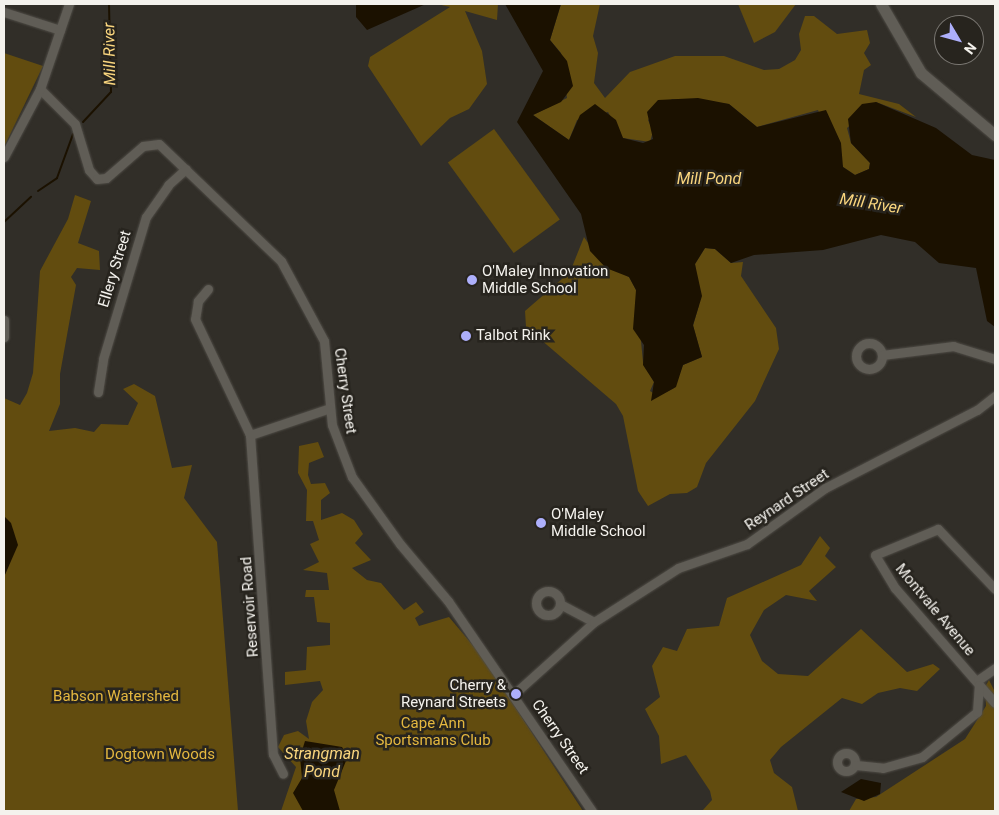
<!DOCTYPE html>
<html>
<head>
<meta charset="utf-8">
<style>
	body { margin:0 }
	#map { position:relative; width:999px; height:815px; overflow:hidden; background:#312e28; font-family:Roboto,sans-serif }
	div>[style] { position:absolute }
	.green>* { inset:0; background:#624c0f; transform-origin:0 0 }
	.water>* { inset:0; background:#1b1100 }
	.stream>* { height:2px; margin:-1px; padding:0 1px; transform-origin:1px; border-radius:1px; background:#1b1100 }
	.roads { filter:drop-shadow(0 0 1px #4e4b45) drop-shadow(0 0 1px #4e4b45) }
	.minor>* { height:9px; margin:-4.5px; padding:0 4.5px; transform-origin:4.5px; border-radius:4.5px; background:#605d56 }
	.minor>.ring { margin:-4.5px; padding:0; box-sizing:content-box; background:none; border:9px solid #605d56; border-radius:50% }
	.secondary>* { height:11px; margin:-5.5px; padding:0 5.5px; transform-origin:5.5px; border-radius:5.5px; background:#605d56 }
	.dots>* { width:14px; height:14px; translate:-50% -50%; box-sizing:border-box; border:2px solid #27241e; border-radius:50% }
	span { translate:-50% -50%; white-space:nowrap; text-align:center; line-height:1.15; -webkit-text-stroke:5px #27241e; paint-order:stroke }
	.street-label { font-size:15px; color:#f4f2ed }
	.poi-label { font-size:15px; color:#f4f2ed }
	.left { translate:0 -50%; text-align:left }
	.right { translate:-100% -50%; text-align:right }
	.park-label { font-size:15px; color:#e5b83f }
	.water-label { font-size:16px; color:#fad67e; font-style:italic }
	.frame { position:absolute; inset:0; border:5px solid #f4f2ed; pointer-events:none }
	.north { position:absolute; left:934px; top:15px; width:50px; height:50px; box-sizing:border-box; background:#27241e; border:1px solid #797671; border-radius:50%; rotate:127deg; font-size:14px; font-weight:700; line-height:20px; text-align:center; color:#f4f2ed }
	.north::after { content:''; display:block; margin:auto; width:18px; height:22px; background:#adaffb; clip-path:polygon(50% 0,100% 100%,50% 72%,0 100%) }
</style>
</head>
<body>
<div id="map">
	<div class="green">
		<i style="clip-path:polygon(437px 4px,498px 4px,497px 20px,465px 11px,482px 51px,487px 84px,469px 109px,450px 118px,421px 146px,368px 66px,370px 57px,450px 7px)"></i>
		<i style="clip-path:polygon(561px 4px,600px 4px,593px 36px,598px 53px,594px 83px,605px 98px,630px 72px,675px 56px,724px 56px,764px 70px,779px 69px,795px 60px,801px 50px,799px 34px,805px 16px,814px 16px,837px 34px,867px 30px,870px 43px,864px 53px,871px 65px,864px 70px,859px 94px,899px 104px,916px 117px,876px 102px,847px 128px,851px 143px,870px 163px,869px 169px,855px 175px,843px 167px,818px 110px,757px 127px,729px 104px,672px 99px,648px 120px,653px 131px,650px 142px,623px 138px,608px 112px,577px 120px,569px 140px,533px 115px,567px 98px,561px 53px,550px 40px)"></i>
		<i style="clip-path:polygon(738px 4px,796px 4px,775px 32px,754px 43px)"></i>
		<i style="clip-path:polygon(4px 53px,43px 66px,4px 147px)"></i>
		<i style="left:494px;top:129px;width:112px;height:57px;rotate:54deg"></i>
		<i style="clip-path:polygon(75px 195px,91px 201px,78px 243px,99px 251px,100px 270px,77px 268px,71px 277px,76px 285px,60px 374px,60px 404px,49px 431px,75px 428px,94px 432px,101px 424px,128px 425px,138px 403px,123px 389px,134px 384px,155px 396px,172px 468px,192px 465px,184px 498px,217px 542px,238px 811px,4px 811px,4px 577px,13px 554px,4px 520px,4px 398px,20px 405px,27px 393px,33px 373px,40px 271px,68px 219px)"></i>
		<i style="clip-path:polygon(584px 237px,601px 262px,629px 277px,636px 290px,643px 362px,654px 382px,650px 391px,658px 396px,674px 388px,683px 365px,702px 357px,693px 326px,699px 305px,695px 264px,705px 248px,715px 249px,731px 263px,743px 262px,741px 276px,776px 328px,779px 349px,755px 401px,706px 463px,697px 487px,687px 493px,670px 494px,648px 506px,638px 491px,623px 416px,616px 404px,526px 327px,525px 311px,570px 272px)"></i>
		<i style="clip-path:polygon(318px 442px,324px 457px,309px 463px,308px 475px,311px 484px,325px 483px,330px 493px,321px 500px,321px 520px,342px 513px,354px 520px,363px 534px,355px 543px,371px 560px,352px 568px,367px 580px,381px 583px,404px 610px,416px 602px,424px 612px,415px 618px,419px 626px,449px 617px,481px 655px,583px 811px,281px 811px,296px 767px,278px 747px,284px 735px,298px 731px,309px 739px,306px 721px,312px 702px,323px 690px,320px 681px,285px 685px,285px 672px,306px 670px,307px 647px,330px 645px,330px 623px,317px 622px,314px 597px,305px 597px,306px 590px,329px 590px,327px 573px,303px 570px,319px 562px,310px 544px,319px 540px,313px 521px,306px 521px,307px 490px,298px 473px,299px 446px)"></i>
		<i style="clip-path:polygon(820px 536px,830px 548px,825px 556px,836px 567px,809px 591px,817px 601px,786px 595px,764px 610px,750px 635px,762px 661px,778px 674px,808px 676px,861px 629px,907px 672px,933px 664px,940px 669px,917px 691px,900px 688px,878px 693px,862px 704px,842px 698px,781px 747px,770px 760px,774px 773px,792px 787px,798px 811px,702px 811px,712px 800px,710px 791px,686px 755px,661px 764px,659px 736px,645px 709px,660px 697px,652px 666px,663px 647px,677px 651px,687px 629px,719px 626px,727px 598px,801px 565px)"></i>
		<i style="clip-path:polygon(989px 680px,995px 692px,995px 811px,849px 811px,856px 799px,876px 797px,965px 739px,986px 706px,985px 687px)"></i>
	</div>
	<div class="water">
		<i style="clip-path:polygon(356px 4px,378px 5px,426px 4px,367px 30px,356px 17px)"></i>
		<i style="clip-path:polygon(505px 4px,561px 4px,550px 40px,567px 61px,573px 86px,561px 102px,533px 115px,569px 140px,580px 115px,595px 104px,616px 120px,623px 138px,643px 143px,653px 139px,647px 112px,658px 100px,698px 98px,729px 104px,757px 127px,826px 110px,841px 143px,843px 167px,855px 175px,869px 169px,870px 163px,851px 143px,848px 119px,862px 104px,876px 102px,936px 128px,972px 155px,995px 160px,995px 327px,987px 321px,976px 268px,939px 263px,915px 242px,881px 235px,823px 250px,754px 255px,731px 263px,715px 249px,705px 248px,695px 264px,702px 296px,693px 325px,702px 357px,683px 365px,676px 387px,651px 401px,654px 382px,643px 365px,644px 345px,633px 329px,636px 290px,629px 277px,606px 268px,590px 251px,581px 214px,517px 122px,543px 71px)"></i>
		<i style="clip-path:polygon(4px 516px,11px 523px,18px 545px,4px 577px)"></i>
		<i style="clip-path:polygon(305px 741px,342px 747px,348px 756px,334px 790px,340px 811px,303px 811px,293px 793px,302px 778px,300px 757px)"></i>
		<i style="clip-path:polygon(861px 779px,881px 783px,880px 794px,864px 801px,841px 792px)"></i>
	</div>
	<div class="stream">
		<i style="left:83px;top:122px;width:41px;rotate:-47deg"></i>
		<i style="left:111px;top:92px;width:88px;rotate:-91.3deg"></i>
		<i style="left:38px;top:191px;width:23px;rotate:-34deg"></i>
		<i style="left:57px;top:178px;width:47px;rotate:-70deg"></i>
		<i style="left:4px;top:222px;width:37px;rotate:-43deg"></i>
	</div>
	<div class="roads">
		<div class="minor">
			<i style="left:4px;top:12px;width:59px;rotate:17.8deg"></i>
			<i style="left:40px;top:89px;width:49px;rotate:45deg"></i>
			<i style="left:75px;top:124px;width:48px;rotate:73.1deg"></i>
			<i style="left:89px;top:170px;width:12px;rotate:48deg"></i>
			<i style="left:97px;top:179px;width:9px;rotate:-6deg"></i>
			<i style="left:106px;top:178px;width:49px;rotate:-40.9deg"></i>
			<i style="left:143px;top:146px;width:16px;rotate:-7deg"></i>
			<i style="left:159px;top:144px;width:169px;rotate:43.8deg"></i>
			<i style="left:281px;top:261px;width:91px;rotate:61.7deg"></i>
			<i style="left:324px;top:341px;width:84px;rotate:84.6deg"></i>
			<i style="left:332px;top:425px;width:56px;rotate:69deg"></i>
			<i style="left:352px;top:477px;width:82px;rotate:54.4deg"></i>
			<i style="left:400px;top:544px;width:75px;rotate:49.9deg"></i>
			<i style="left:448px;top:601px;width:255px;rotate:55.6deg"></i>
			<i style="left:4px;top:157px;width:77px;rotate:-62.1deg"></i>
			<i style="left:40px;top:89px;width:90px;rotate:-71.2deg"></i>
			<i style="left:208px;top:289px;width:16px;rotate:130deg"></i>
			<i style="left:198px;top:301px;width:18px;rotate:99deg"></i>
			<i style="left:195px;top:319px;width:128px;rotate:64.6deg"></i>
			<i style="left:250px;top:435px;width:320px;rotate:85.9deg"></i>
			<i style="left:273px;top:754px;width:22px;rotate:63deg"></i>
			<i style="left:4px;top:320px;width:17px;rotate:90deg"></i>
			<i class="ring" style="left:856px;top:343px;width:17px;height:17px"></i>
			<i style="left:882px;top:355px;width:72px;rotate:-7.2deg"></i>
			<i style="left:953px;top:346px;width:44px;rotate:17.2deg"></i>
			<i style="left:98px;top:392px;width:33px;rotate:-81deg"></i>
			<i style="left:103px;top:359px;width:148px;rotate:-73.2deg"></i>
			<i style="left:146px;top:217px;width:39px;rotate:-55deg"></i>
			<i style="left:168px;top:185px;width:24px;rotate:-42deg"></i>
			<i style="left:250px;top:435px;width:84px;rotate:-18.6deg"></i>
			<i style="left:995px;top:589px;width:83px;rotate:-133.5deg"></i>
			<i style="left:938px;top:529px;width:68px;rotate:157.6deg"></i>
			<i style="left:875px;top:555px;width:39px;rotate:59deg"></i>
			<i style="left:895px;top:588px;width:152px;rotate:49deg"></i>
			<i class="ring" style="left:536px;top:591px;width:15px;height:15px"></i>
			<i style="left:560px;top:604px;width:38px;rotate:28deg"></i>
			<i style="left:978px;top:680px;width:21px;rotate:-35deg"></i>
			<i style="left:514px;top:694px;width:108px;rotate:-42deg"></i>
			<i style="left:594px;top:622px;width:100px;rotate:-32.7deg"></i>
			<i style="left:678px;top:568px;width:73px;rotate:-19.2deg"></i>
			<i style="left:747px;top:544px;width:96px;rotate:-35.7deg"></i>
			<i style="left:825px;top:488px;width:171px;rotate:-27.2deg"></i>
			<i style="left:977px;top:410px;width:23px;rotate:-38deg"></i>
			<i class="ring" style="left:837px;top:753px;width:9px;height:9px"></i>
			<i style="left:856px;top:765px;width:27px;rotate:6deg"></i>
			<i style="left:883px;top:768px;width:41px;rotate:-15.8deg"></i>
			<i style="left:922px;top:757px;width:71px;rotate:-39.3deg"></i>
			<i style="left:977px;top:712px;width:27px;rotate:-86deg"></i>
		</div>
		<div class="secondary">
			<i style="left:881px;top:4px;width:80px;rotate:59.9deg"></i>
			<i style="left:921px;top:73px;width:97px;rotate:40deg"></i>
		</div>
	</div>
	<div class="dots">
		<i style="left:472px;top:280px;background:#adaffb"></i>
		<i style="left:466px;top:336px;background:#adaffb"></i>
		<i style="left:541px;top:523px;background:#adaffb"></i>
		<i style="left:516px;top:694px;background:#adaffb"></i>
	</div>
	<div class="street-label">
		<span style="left:115px;top:269px;rotate:-73deg">Ellery Street</span>
		<span style="left:345px;top:391px;rotate:82deg">Cherry Street</span>
		<span style="left:787px;top:500px;rotate:-34deg">Reynard Street</span>
		<span style="left:250px;top:607px;rotate:-94deg">Reservoir Road</span>
		<span style="left:935px;top:610px;rotate:50deg">Montvale Avenue</span>
		<span style="left:560px;top:737px;rotate:55deg">Cherry Street</span>
	</div>
	<div class="poi-label">
		<span class="left" style="left:482px;top:280px">O'Maley Innovation<br>Middle School</span>
		<span class="left" style="left:476px;top:336px">Talbot Rink</span>
		<span class="left" style="left:551px;top:523px">O'Maley<br>Middle School</span>
		<span class="right" style="left:506px;top:694px">Cherry &amp;<br>Reynard Streets</span>
	</div>
	<div class="park-label">
		<span style="left:116px;top:697px">Babson Watershed</span>
		<span style="left:433px;top:732px">Cape Ann<br>Sportsmans Club</span>
		<span style="left:160px;top:755px">Dogtown Woods</span>
	</div>
	<div class="water-label">
		<span style="left:110px;top:54px;rotate:-91deg">Mill River</span>
		<span style="left:709px;top:179px">Mill Pond</span>
		<span style="left:871px;top:204px;rotate:9deg">Mill River</span>
		<span style="left:322px;top:763px">Strangman<br>Pond</span>
	</div>
	<div class="frame"></div>
	<div class="north">N</div>
</div>
</body>
</html>
